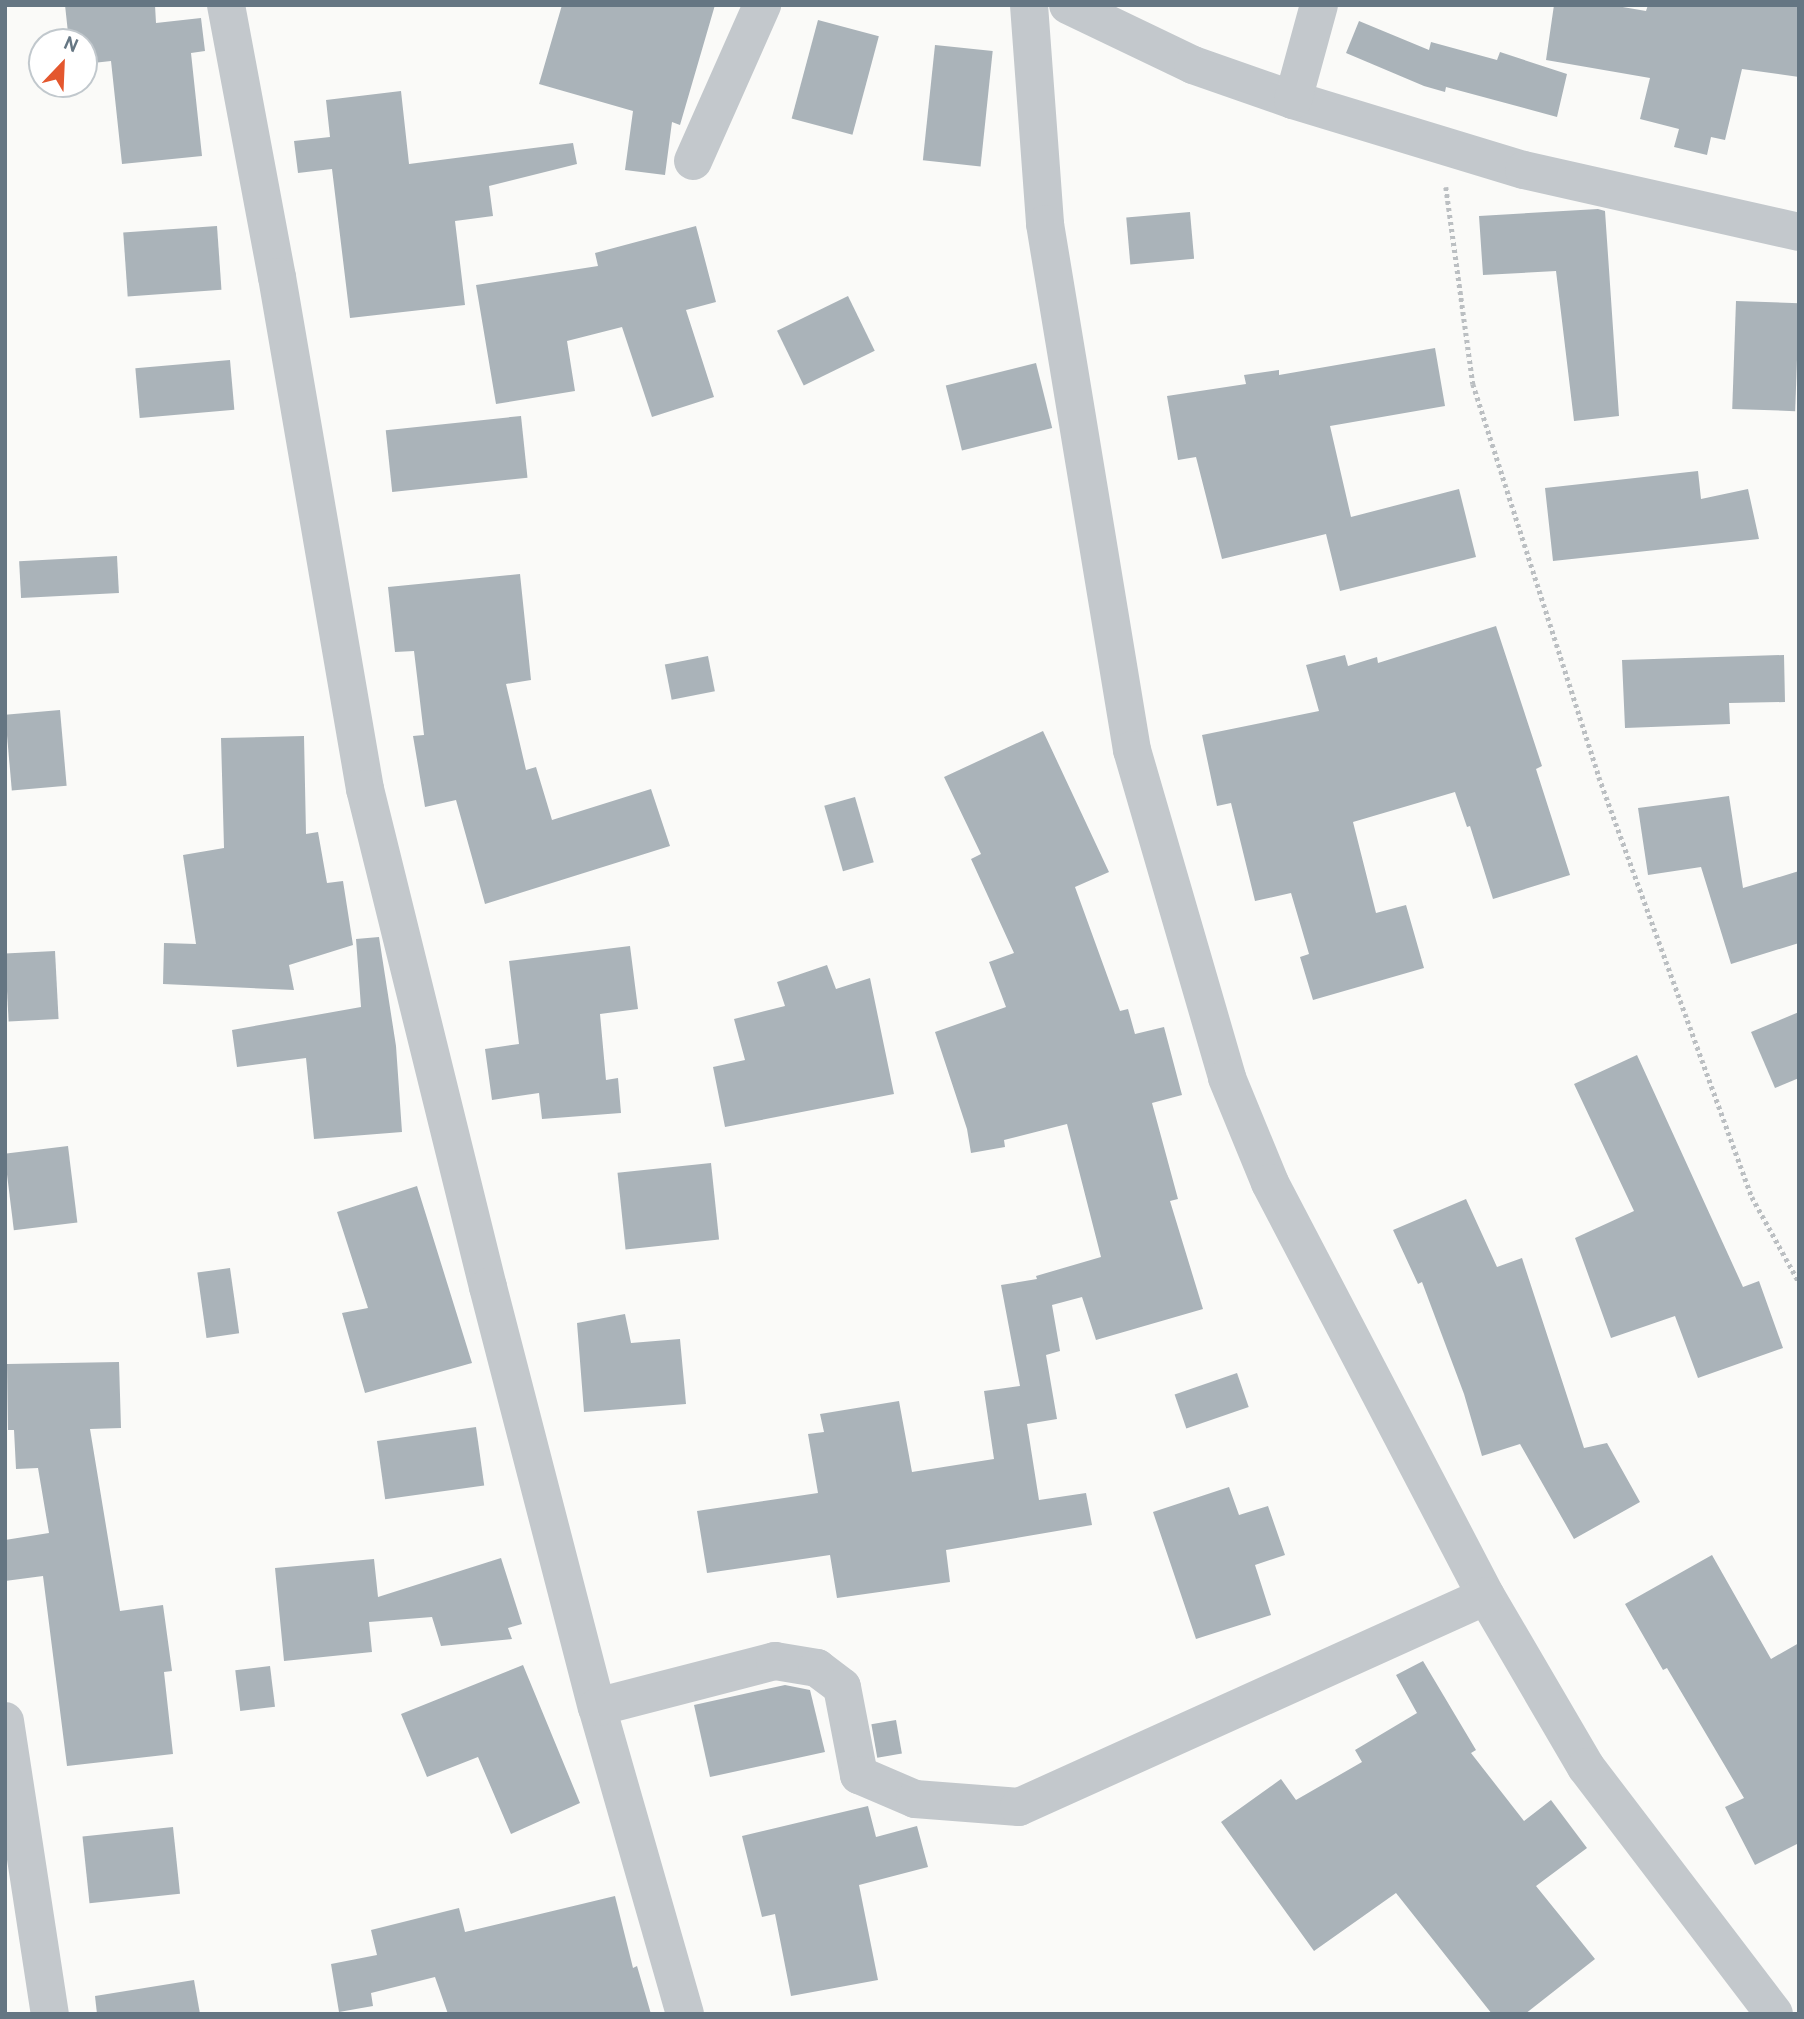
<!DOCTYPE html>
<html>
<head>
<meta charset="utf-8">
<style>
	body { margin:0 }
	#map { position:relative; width:1804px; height:2019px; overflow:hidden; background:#fafaf8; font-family:Overpass,sans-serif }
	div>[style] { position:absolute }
	.building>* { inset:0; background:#aab3b9; transform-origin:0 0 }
	.path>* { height:4.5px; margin-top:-2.25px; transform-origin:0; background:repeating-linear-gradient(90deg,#bbbfc2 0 3.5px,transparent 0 7px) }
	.minor>* { height:38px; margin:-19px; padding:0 19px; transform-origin:19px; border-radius:19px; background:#c3c8cc }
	span { translate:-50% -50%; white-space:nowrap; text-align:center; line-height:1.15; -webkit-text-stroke:7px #fff; paint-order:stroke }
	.frame { position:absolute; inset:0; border:7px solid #657683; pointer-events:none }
	.north { position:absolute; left:28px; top:28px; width:70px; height:70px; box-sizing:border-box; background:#fff; border:2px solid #c1c8cd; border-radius:50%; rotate:23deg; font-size:19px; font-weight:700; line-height:28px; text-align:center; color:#657683 }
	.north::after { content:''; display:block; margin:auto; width:24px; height:32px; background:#e4572e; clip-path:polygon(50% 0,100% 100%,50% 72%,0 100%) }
</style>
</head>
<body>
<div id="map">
	<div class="building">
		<i style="clip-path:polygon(65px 5px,155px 5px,156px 23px,201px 18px,205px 51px,191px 53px,202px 156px,122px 164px,111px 61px,84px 64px,84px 42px,69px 42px)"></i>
		<i style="clip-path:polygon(562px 5px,715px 5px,680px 125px,672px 122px,665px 175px,625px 170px,633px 111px,539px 84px)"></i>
		<i style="clip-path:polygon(1554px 5px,1611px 5px,1646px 11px,1648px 5px,1799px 5px,1799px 77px,1742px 69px,1725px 140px,1711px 137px,1707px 155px,1674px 147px,1679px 129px,1640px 119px,1650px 78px,1546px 60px)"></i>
		<i style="left:818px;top:20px;width:63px;height:102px;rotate:15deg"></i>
		<i style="clip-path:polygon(1359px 21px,1429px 50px,1431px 42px,1497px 60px,1500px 52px,1567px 74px,1557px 117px,1446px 87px,1445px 92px,1424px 86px,1346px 53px)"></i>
		<i style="left:935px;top:45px;width:58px;height:116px;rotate:6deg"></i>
		<i style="clip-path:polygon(401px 91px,409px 164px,573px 143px,577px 164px,489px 186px,493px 216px,455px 221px,465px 305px,350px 318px,332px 169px,298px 173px,294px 141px,330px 137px,326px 100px)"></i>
		<i style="clip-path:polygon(1598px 209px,1605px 211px,1619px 416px,1574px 421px,1556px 271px,1483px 275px,1479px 216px)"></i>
		<i style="left:1190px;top:212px;width:47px;height:64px;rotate:85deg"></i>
		<i style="left:217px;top:226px;width:64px;height:94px;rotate:86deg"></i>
		<i style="clip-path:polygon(696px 226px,716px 302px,686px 310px,714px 397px,652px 417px,622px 327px,567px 341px,575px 391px,496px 404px,476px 285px,598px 266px,595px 253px)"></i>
		<i style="left:848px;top:296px;width:61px;height:79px;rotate:64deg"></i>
		<i style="left:1736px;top:301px;width:63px;height:108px;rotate:2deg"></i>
		<i style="clip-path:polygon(1435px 348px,1445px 406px,1330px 426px,1351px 517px,1459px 489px,1476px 557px,1340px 591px,1326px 534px,1222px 559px,1196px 457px,1178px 460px,1167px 396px,1246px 384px,1244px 375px,1279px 370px,1279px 375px)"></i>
		<i style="left:230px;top:360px;width:50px;height:95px;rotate:85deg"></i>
		<i style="left:1036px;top:363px;width:67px;height:93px;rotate:76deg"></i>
		<i style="left:521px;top:416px;width:62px;height:136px;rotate:84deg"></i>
		<i style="clip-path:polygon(1698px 471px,1701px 499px,1748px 489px,1759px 539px,1553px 561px,1545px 488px)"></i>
		<i style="left:117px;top:556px;width:37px;height:98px;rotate:87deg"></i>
		<i style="clip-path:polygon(520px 574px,531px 680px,506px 684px,526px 770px,536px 767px,552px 820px,651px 789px,670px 846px,485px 904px,456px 800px,425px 807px,413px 736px,424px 735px,414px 651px,395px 652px,388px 587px)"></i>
		<i style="clip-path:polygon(1496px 626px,1542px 766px,1536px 769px,1570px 875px,1493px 899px,1470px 826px,1467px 827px,1455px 792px,1353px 822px,1376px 913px,1406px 905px,1424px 968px,1313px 1000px,1300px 957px,1309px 954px,1291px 893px,1255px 901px,1231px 803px,1217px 806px,1202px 735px,1319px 711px,1306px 665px,1345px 655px,1348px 666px,1377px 657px,1378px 663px)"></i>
		<i style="clip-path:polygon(1784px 655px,1785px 702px,1729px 703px,1730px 724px,1625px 728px,1622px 660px)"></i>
		<i style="left:708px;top:656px;width:36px;height:44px;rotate:79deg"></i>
		<i style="left:60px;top:710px;width:76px;height:55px;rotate:85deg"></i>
		<i style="clip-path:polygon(1043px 731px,1109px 872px,1075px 887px,1120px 1011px,1128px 1009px,1135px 1034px,1164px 1027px,1182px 1095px,1152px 1103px,1178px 1199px,1170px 1201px,1203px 1309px,1096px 1340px,1082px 1297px,1052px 1305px,1060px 1351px,1046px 1355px,1057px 1419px,1027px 1424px,1039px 1500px,1086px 1493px,1092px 1525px,946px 1550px,950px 1582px,837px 1598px,830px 1555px,707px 1573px,697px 1511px,818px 1493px,808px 1434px,824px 1432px,820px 1414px,899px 1401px,912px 1472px,994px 1459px,984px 1391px,1020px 1386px,1001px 1285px,1037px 1279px,1036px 1276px,1101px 1257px,1067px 1124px,1004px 1140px,1005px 1147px,971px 1153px,967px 1129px,935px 1032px,1006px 1007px,989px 962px,1014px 953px,971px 859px,981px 854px,944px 777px)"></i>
		<i style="clip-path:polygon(304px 736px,306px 834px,318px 832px,327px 883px,343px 881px,353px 945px,289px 965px,294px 990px,163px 984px,164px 943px,196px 944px,183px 855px,224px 848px,221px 738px)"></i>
		<i style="clip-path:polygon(1729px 796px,1743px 888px,1799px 871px,1799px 943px,1731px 964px,1701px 867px,1648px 875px,1638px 808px)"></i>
		<i style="left:855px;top:797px;width:68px;height:32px;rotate:74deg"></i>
		<i style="clip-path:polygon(379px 937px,396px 1046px,402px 1132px,314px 1139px,306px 1058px,237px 1067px,232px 1030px,361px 1007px,356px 939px)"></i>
		<i style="clip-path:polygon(630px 946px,638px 1009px,600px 1014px,606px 1080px,618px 1078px,621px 1113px,542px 1119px,539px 1093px,492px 1100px,485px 1049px,519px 1044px,509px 961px)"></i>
		<i style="left:55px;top:951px;width:68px;height:50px;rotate:87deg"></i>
		<i style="clip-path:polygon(827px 965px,836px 989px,870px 978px,894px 1094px,725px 1127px,713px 1067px,745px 1060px,734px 1019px,785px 1006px,777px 982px)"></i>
		<i style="clip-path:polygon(1799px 1012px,1799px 1078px,1775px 1088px,1751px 1032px)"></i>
		<i style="clip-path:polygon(1637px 1055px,1743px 1287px,1759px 1281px,1783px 1348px,1698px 1378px,1675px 1316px,1611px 1338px,1575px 1238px,1634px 1211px,1574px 1084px)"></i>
		<i style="left:68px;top:1146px;width:77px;height:64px;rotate:83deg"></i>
		<i style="left:711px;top:1163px;width:77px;height:94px;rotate:84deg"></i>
		<i style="clip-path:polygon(417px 1186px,472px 1363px,365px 1393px,342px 1313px,368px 1308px,337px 1212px)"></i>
		<i style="clip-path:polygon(1466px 1199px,1497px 1267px,1522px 1258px,1584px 1448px,1607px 1443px,1640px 1502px,1574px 1539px,1520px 1444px,1482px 1456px,1464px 1394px,1422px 1282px,1418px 1284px,1393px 1230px)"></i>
		<i style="left:230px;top:1268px;width:66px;height:33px;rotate:82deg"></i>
		<i style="clip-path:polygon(625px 1314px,631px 1343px,680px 1339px,686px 1404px,584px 1412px,577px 1323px)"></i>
		<i style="clip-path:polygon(119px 1362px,121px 1428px,90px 1429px,120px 1611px,163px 1605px,172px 1671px,164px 1672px,173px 1754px,67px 1766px,43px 1576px,5px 1581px,5px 1540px,49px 1533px,38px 1468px,16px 1469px,14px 1430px,8px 1430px,7px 1364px)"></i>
		<i style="left:1237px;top:1373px;width:36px;height:66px;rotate:71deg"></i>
		<i style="left:476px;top:1427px;width:59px;height:100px;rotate:82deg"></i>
		<i style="clip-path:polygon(1229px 1487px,1239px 1515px,1268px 1506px,1285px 1555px,1255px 1565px,1271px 1615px,1196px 1639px,1153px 1512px)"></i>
		<i style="clip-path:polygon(1712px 1555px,1771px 1659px,1799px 1643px,1799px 1843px,1755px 1865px,1725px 1807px,1744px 1798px,1667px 1668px,1663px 1670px,1625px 1604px)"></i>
		<i style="clip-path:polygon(501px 1558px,522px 1624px,508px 1628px,512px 1639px,441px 1646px,432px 1617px,369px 1622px,372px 1652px,284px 1661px,275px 1568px,374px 1559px,378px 1597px)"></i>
		<i style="clip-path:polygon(1423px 1661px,1476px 1750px,1471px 1753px,1524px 1821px,1551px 1800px,1587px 1848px,1536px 1886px,1595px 1959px,1525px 2014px,1492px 2014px,1396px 1893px,1314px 1951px,1221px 1822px,1281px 1779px,1296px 1800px,1362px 1762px,1355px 1750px,1417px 1713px,1396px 1675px)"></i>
		<i style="clip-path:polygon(523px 1665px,580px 1803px,511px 1834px,478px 1757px,427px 1777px,401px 1714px)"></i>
		<i style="left:270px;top:1666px;width:41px;height:35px;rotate:83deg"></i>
		<i style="clip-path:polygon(785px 1685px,810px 1690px,825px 1752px,710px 1777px,694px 1705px)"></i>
		<i style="left:896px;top:1720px;width:34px;height:25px;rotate:80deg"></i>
		<i style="clip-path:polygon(868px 1806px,876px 1837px,917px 1826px,928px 1867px,859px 1885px,878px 1980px,791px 1996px,775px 1914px,762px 1917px,742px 1836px)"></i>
		<i style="left:173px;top:1827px;width:67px;height:91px;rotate:84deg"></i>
		<i style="clip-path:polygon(615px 1896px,633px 1968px,637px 1966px,651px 2014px,448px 2014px,435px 1977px,371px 1993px,373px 2006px,339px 2012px,331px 1964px,377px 1955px,371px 1930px,459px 1908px,465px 1932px)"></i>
		<i style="clip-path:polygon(194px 1980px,200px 2014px,97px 2014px,95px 1996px)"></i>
	</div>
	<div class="path">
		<i style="left:1446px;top:187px;width:199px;rotate:82.2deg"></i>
		<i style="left:1473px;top:384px;width:413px;rotate:72.2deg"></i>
		<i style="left:1599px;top:777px;width:447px;rotate:70deg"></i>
		<i style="left:1752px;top:1197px;width:97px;rotate:61.1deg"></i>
	</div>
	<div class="minor">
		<i style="left:226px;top:5px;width:277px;rotate:79.4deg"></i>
		<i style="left:277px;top:277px;width:520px;rotate:80.25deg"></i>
		<i style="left:365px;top:789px;width:513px;rotate:76.13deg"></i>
		<i style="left:488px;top:1287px;width:434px;rotate:75.5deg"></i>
		<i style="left:597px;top:1707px;width:319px;rotate:74deg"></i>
		<i style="left:1029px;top:5px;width:220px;rotate:85.8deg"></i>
		<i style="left:1045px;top:224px;width:533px;rotate:80.61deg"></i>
		<i style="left:1132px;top:750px;width:341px;rotate:73.8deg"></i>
		<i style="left:1227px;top:1078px;width:113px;rotate:67.7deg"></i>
		<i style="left:1270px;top:1183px;width:466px;rotate:62.4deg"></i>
		<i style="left:1486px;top:1596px;width:198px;rotate:59.7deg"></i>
		<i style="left:1586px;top:1767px;width:310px;rotate:52.7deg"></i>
		<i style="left:1068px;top:5px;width:139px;rotate:25.6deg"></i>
		<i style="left:1193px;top:65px;width:106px;rotate:19.3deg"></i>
		<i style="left:1293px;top:100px;width:241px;rotate:16.9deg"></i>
		<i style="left:1524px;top:170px;width:282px;rotate:12.7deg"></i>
		<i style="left:1293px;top:100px;width:98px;rotate:-74.7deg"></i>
		<i style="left:693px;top:161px;width:171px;rotate:-66.1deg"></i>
		<i style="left:597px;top:1707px;width:184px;rotate:-14.5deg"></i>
		<i style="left:775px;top:1661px;width:43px;rotate:9.5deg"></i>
		<i style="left:817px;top:1668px;width:31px;rotate:37deg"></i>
		<i style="left:842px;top:1687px;width:90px;rotate:79.1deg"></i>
		<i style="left:859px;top:1775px;width:61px;rotate:23.2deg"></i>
		<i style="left:915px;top:1799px;width:104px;rotate:4.4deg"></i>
		<i style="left:1019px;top:1807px;width:512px;rotate:-24.31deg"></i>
		<i style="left:5px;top:1721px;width:296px;rotate:81.3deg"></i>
	</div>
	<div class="frame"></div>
	<div class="north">N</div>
</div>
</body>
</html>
